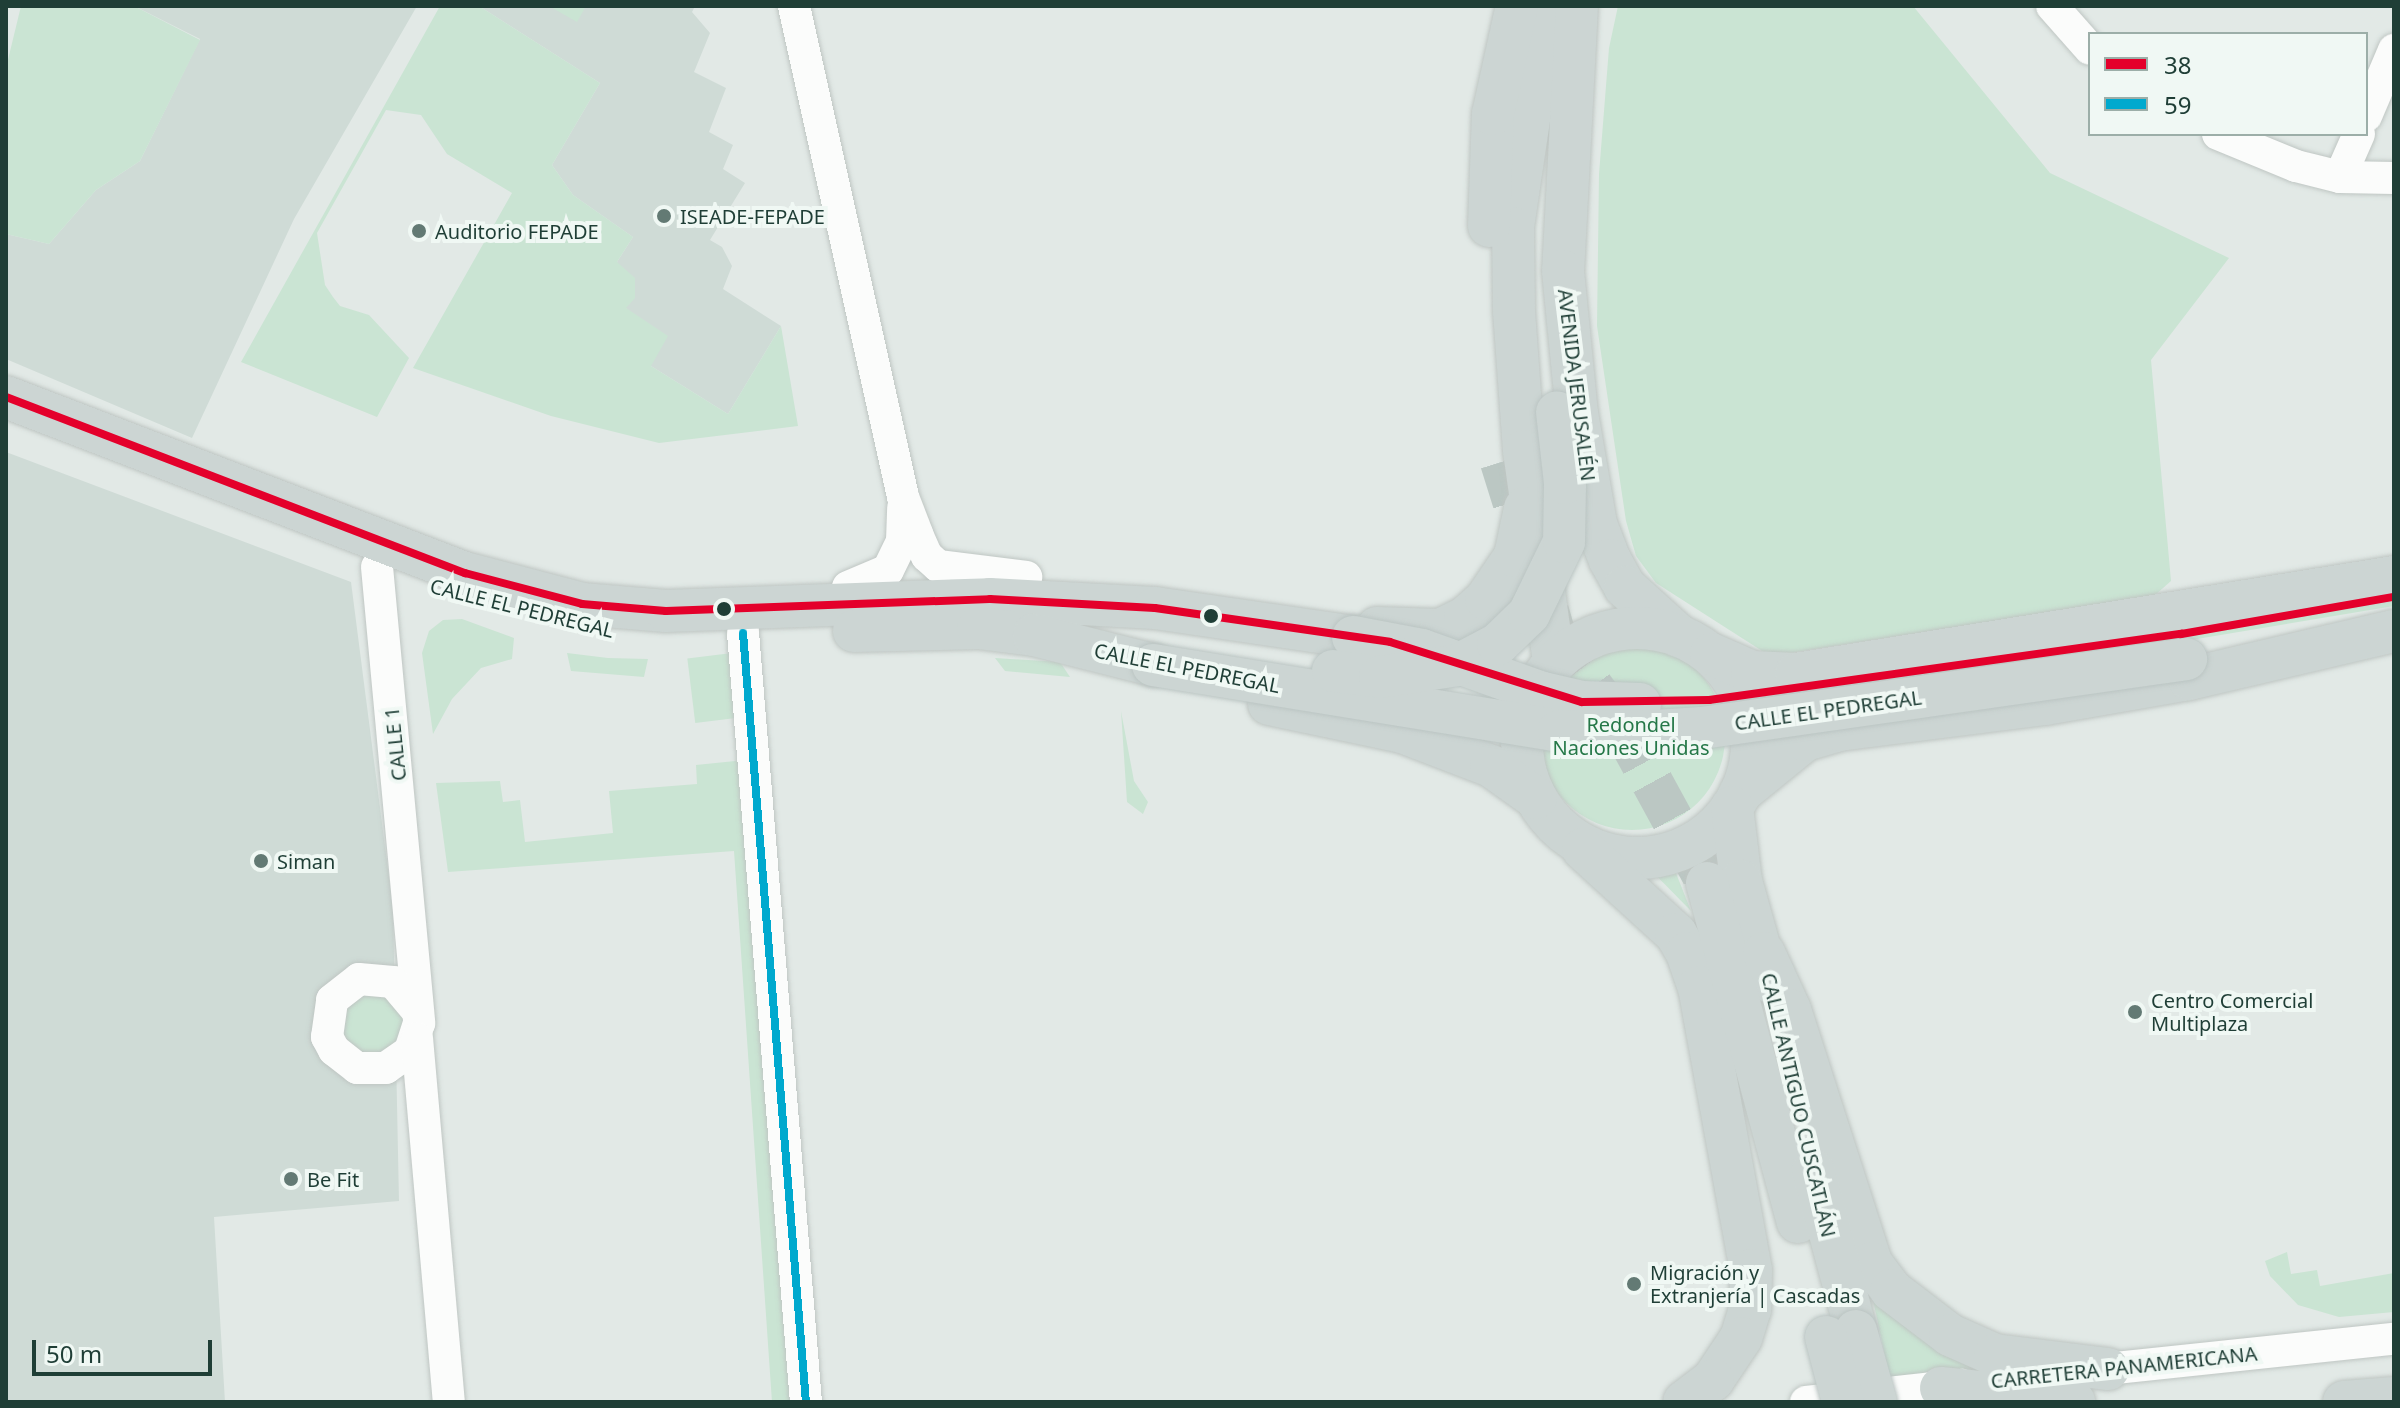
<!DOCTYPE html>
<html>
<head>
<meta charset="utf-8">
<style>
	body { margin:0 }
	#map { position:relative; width:2400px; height:1408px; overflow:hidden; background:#e2e9e6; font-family:"Noto Sans",sans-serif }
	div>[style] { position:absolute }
	.built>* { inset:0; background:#cfdbd6 }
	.green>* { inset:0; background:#cae4d3; transform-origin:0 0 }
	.round { border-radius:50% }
	.major-tunnel>* { height:42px; margin-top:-21px; transform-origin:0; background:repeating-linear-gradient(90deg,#bbc7c3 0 42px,transparent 0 63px) }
	.roads { filter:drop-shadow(0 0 2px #bfc6c3) drop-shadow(0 0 2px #bfc6c3) }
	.minor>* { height:32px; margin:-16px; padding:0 16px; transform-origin:16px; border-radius:16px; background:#fbfcfb }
	.major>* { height:42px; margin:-21px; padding:0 21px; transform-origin:21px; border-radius:21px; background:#ccd5d3 }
	.major>.ring { margin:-21px; padding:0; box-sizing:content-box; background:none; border:42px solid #ccd5d3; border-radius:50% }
	.bridges { filter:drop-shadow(0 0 2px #bbc5c3) drop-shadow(0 0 2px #bbc5c3) }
	.major-bridge>* { height:42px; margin:-21px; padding:0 21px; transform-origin:21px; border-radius:21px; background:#ccd5d3 }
	.bus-1>* { height:8px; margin:-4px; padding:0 4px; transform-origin:4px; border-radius:4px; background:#e4002b }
	.bus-2>* { height:8px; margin:-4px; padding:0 4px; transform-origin:4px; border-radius:4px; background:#00a9ce }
	.dots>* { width:22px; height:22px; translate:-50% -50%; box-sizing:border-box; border:4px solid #f0f8f4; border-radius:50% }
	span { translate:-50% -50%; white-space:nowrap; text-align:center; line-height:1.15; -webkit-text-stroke:8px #f0f8f4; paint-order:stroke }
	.poi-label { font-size:20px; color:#1f3e36 }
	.left { translate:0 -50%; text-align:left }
	.street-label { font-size:20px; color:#1f3e36 }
	.park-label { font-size:20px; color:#257848 }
	.frame { position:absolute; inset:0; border:8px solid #1f3e36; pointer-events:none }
	.legend { position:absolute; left:2088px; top:32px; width:280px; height:104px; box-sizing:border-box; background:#f0f8f4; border:2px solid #9caea8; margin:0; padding:10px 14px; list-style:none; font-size:24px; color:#1f3e36 }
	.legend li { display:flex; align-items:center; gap:16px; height:40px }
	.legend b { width:40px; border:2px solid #9caea8 }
	.scale { position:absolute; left:32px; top:1340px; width:180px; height:36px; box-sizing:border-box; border:4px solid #1f3e36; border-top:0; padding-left:10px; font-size:24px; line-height:28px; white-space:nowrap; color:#1f3e36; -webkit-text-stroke:6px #f0f8f4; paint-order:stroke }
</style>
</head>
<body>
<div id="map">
	<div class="built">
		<i style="clip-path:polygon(134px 6px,417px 6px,294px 219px,192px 438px,6px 359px,6px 234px,49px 244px,96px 190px,140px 161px,200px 39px)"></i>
		<i style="clip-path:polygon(479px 6px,695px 6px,692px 12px,710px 33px,694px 72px,726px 88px,709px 132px,733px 145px,723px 169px,745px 183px,710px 240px,722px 247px,732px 266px,723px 289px,781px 326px,728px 414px,651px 366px,626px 308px,617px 262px,633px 237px,573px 195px,552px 165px,600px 83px)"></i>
		<i style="clip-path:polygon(6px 452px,351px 582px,393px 909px,399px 1201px,214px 1217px,225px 1402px,6px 1402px)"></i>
	</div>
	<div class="green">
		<i style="clip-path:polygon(21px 6px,134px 6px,200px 40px,140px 161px,96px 190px,49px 244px,6px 234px,6px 68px)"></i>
		<i style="clip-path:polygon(440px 6px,479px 6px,600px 83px,552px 165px,573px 195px,633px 237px,617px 262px,635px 278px,635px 298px,626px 308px,668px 336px,651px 366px,728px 414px,781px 326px,798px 426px,659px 443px,551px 416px,413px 368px,512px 193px,447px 154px,421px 115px,386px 110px,317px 233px,325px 285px,333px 297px,340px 306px,369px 315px,409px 358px,377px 417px,241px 362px)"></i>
		<i style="clip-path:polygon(549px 6px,586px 6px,577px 22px)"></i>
		<i style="clip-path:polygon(1618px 6px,1913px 6px,2050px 173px,2229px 258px,2151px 360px,2171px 581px,2154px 596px,1770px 656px,1656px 583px,1636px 556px,1626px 521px,1597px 326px,1599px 174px,1609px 48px)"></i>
		<i style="clip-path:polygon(2394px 590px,2394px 606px,1783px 708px,1779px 689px)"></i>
		<i style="clip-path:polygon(462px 619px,514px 638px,512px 659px,481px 668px,452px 699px,433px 734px,422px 653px,429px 631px,443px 620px)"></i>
		<i class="round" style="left:1539px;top:644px;width:186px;height:186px"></i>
		<i style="clip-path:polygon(567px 653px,608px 658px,648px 659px,644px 677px,571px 671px)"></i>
		<i style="left:732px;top:653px;width:65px;height:45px;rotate:83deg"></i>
		<i style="clip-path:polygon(995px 658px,1060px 662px,1070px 677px,1005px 671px)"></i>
		<i style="clip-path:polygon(1121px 711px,1134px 781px,1148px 802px,1143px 814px,1127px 802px)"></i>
		<i style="clip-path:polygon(745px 760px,790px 1402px,772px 1402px,734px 851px,448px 872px,436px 783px,500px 781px,503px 802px,520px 800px,525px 842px,613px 833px,609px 791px,697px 784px,696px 765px)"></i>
		<i style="clip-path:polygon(1666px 848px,1691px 911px,1637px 856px)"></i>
		<i style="clip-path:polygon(374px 988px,403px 1005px,405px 1040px,376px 1059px,345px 1046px,338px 1013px)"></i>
		<i style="clip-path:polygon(2287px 1252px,2291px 1274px,2317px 1270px,2320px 1286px,2394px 1273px,2394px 1312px,2339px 1317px,2298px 1305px,2270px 1276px,2265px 1261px)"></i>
		<i style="clip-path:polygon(1869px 1281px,1915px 1326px,1978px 1371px,1890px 1380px)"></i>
	</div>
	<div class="major-tunnel">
		<i style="left:1501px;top:462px;width:90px;rotate:72.6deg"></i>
		<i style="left:1548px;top:611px;width:26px;rotate:74deg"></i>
		<i style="left:1555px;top:636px;width:113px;rotate:53.6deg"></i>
		<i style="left:1622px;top:727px;width:178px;rotate:61.4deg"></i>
	</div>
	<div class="roads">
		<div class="minor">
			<i style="left:794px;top:6px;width:503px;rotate:77.48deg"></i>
			<i style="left:903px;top:497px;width:40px;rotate:69deg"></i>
			<i style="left:917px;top:534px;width:24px;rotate:66deg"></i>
			<i style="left:927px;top:556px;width:15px;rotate:42deg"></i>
			<i style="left:938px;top:566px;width:89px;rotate:7.1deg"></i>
			<i style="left:2052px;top:6px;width:57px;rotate:48.5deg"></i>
			<i style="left:2366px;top:116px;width:72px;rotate:-67deg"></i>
			<i style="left:2218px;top:134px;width:84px;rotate:22.3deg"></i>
			<i style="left:2296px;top:166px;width:45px;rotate:14deg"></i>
			<i style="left:2340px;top:177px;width:54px;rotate:1.1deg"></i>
			<i style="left:2340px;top:177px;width:47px;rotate:-66.2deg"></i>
			<i style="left:377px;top:567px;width:458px;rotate:84.7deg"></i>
			<i style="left:419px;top:1023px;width:29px;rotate:108deg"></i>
			<i style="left:410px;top:1051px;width:29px;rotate:145deg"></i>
			<i style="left:386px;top:1068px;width:29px;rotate:180deg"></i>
			<i style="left:357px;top:1068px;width:29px;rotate:-142deg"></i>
			<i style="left:334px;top:1050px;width:15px;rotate:-118deg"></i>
			<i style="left:327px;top:1037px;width:37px;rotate:-82deg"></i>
			<i style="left:332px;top:1000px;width:34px;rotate:-38deg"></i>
			<i style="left:359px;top:979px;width:34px;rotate:5deg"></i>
			<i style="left:393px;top:982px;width:35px;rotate:50deg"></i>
			<i style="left:848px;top:587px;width:43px;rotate:-23deg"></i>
			<i style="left:888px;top:570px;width:32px;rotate:-64deg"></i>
			<i style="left:902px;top:541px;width:33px;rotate:-88deg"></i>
			<i style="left:743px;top:633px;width:772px;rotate:85.32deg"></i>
			<i style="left:417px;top:1038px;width:365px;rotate:85deg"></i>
			<i style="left:2087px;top:1371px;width:309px;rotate:-6deg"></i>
			<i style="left:1806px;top:1402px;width:156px;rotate:-6.3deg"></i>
		</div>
		<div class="major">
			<i style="left:1546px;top:6px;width:224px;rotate:98.5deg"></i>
			<i style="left:1513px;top:228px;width:83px;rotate:89.3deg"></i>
			<i style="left:1514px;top:311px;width:140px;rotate:85.9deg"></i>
			<i style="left:1524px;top:451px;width:214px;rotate:81.9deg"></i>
			<i style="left:1577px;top:6px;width:265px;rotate:93deg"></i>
			<i style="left:1563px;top:271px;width:143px;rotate:84.4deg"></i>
			<i style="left:1577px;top:413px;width:113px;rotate:80.3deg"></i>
			<i style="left:1596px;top:524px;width:39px;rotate:69deg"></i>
			<i style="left:1610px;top:560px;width:31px;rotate:61deg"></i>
			<i style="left:1625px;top:587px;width:73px;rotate:42.2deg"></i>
			<i style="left:1489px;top:226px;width:112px;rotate:-88deg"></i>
			<i style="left:1493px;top:114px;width:111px;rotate:-77.5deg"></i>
			<i style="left:6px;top:397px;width:492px;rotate:21deg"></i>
			<i style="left:465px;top:573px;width:121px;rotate:14.8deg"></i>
			<i style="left:582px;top:604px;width:84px;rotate:4.8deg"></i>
			<i style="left:666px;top:611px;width:324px;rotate:-2.1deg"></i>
			<i style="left:990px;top:599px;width:165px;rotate:3.1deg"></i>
			<i style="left:1155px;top:608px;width:200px;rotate:8.3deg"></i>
			<i style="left:1377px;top:628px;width:63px;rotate:1.8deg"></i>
			<i style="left:1440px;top:630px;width:28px;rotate:-26deg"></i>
			<i style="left:1465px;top:618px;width:28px;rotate:-42deg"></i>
			<i style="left:1486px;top:599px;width:52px;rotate:-56deg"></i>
			<i style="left:1515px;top:556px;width:49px;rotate:-78.2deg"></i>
			<i class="ring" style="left:1522px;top:628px;width:188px;height:188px"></i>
			<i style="left:854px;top:631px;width:124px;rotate:-1.4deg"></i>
			<i style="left:978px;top:628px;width:56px;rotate:7.1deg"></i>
			<i style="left:1034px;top:635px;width:123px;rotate:14.1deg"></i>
			<i style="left:1711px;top:654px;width:45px;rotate:23.7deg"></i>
			<i style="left:1752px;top:672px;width:44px;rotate:2.6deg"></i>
			<i style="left:1796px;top:674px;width:606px;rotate:-9.21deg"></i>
			<i style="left:1269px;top:704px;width:136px;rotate:11.9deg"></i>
			<i style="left:1402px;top:732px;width:95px;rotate:20.9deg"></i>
			<i style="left:1491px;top:766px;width:55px;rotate:35.4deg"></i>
			<i style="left:1740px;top:793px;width:84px;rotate:-39.2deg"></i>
			<i style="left:1805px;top:740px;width:35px;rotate:-16deg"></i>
			<i style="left:1839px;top:730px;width:208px;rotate:-7.2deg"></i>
			<i style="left:2045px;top:704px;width:146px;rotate:-9.8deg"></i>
			<i style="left:2189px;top:679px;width:211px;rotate:-13.2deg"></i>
			<i style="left:1732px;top:807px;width:75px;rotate:83.1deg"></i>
			<i style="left:1741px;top:881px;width:104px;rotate:74.4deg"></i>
			<i style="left:1583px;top:849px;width:126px;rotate:42.4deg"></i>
			<i style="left:1676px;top:934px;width:22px;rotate:60deg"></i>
			<i style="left:1687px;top:953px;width:36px;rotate:71deg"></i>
			<i style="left:1699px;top:987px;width:288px;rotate:79.6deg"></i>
			<i style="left:1751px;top:1270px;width:39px;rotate:91deg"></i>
			<i style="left:1750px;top:1309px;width:30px;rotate:107deg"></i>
			<i style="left:1741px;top:1338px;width:50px;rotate:123.7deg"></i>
			<i style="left:1713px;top:1380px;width:36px;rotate:143deg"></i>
			<i style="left:1707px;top:883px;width:351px;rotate:75deg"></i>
			<i style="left:1764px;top:953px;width:63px;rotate:65.5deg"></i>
			<i style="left:1790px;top:1010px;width:266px;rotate:72.2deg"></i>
			<i style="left:1871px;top:1263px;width:34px;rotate:53deg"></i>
			<i style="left:1891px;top:1290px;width:74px;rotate:37.3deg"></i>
			<i style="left:1950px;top:1335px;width:49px;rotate:24deg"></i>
			<i style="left:1995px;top:1355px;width:114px;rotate:7.1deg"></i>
			<i style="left:1813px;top:1170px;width:167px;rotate:75deg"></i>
			<i style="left:1941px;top:1388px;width:134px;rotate:6deg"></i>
			<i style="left:2344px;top:1402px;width:50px;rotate:-4.6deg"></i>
		</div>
	</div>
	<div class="bridges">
		<div class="major-bridge">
			<i style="left:1353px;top:637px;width:70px;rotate:10.7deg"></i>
			<i style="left:1422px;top:650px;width:128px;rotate:19.6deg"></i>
			<i style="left:1543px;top:693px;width:40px;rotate:13deg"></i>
			<i style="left:1582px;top:702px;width:58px;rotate:2deg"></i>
			<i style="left:1153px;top:665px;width:411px;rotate:9.2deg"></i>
			<i style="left:1559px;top:731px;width:80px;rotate:0.7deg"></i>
			<i style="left:1639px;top:732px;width:63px;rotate:-3.6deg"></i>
			<i style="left:1702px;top:728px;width:489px;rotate:-8.1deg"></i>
			<i style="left:1333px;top:671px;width:47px;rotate:7.3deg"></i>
			<i style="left:1380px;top:677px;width:79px;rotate:-8.7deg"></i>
			<i style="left:1458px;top:665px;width:45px;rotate:-27.7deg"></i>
			<i style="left:1498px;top:644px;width:43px;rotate:-44.1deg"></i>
			<i style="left:1529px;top:614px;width:80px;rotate:-64.1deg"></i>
			<i style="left:1564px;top:542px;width:59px;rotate:-89deg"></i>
			<i style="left:1565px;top:483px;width:71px;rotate:-96.4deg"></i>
			<i style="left:1856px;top:1331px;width:74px;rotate:74.3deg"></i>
			<i style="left:1826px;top:1337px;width:67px;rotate:75.3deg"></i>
		</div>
	</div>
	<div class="bus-1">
		<i style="left:6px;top:397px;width:492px;rotate:21deg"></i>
		<i style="left:465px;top:573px;width:121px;rotate:14.8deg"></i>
		<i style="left:582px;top:604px;width:84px;rotate:4.8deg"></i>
		<i style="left:666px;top:611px;width:324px;rotate:-2.1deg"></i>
		<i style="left:990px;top:599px;width:165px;rotate:3.1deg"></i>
		<i style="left:1155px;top:608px;width:237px;rotate:8.2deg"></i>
		<i style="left:1390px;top:642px;width:201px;rotate:17.4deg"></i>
		<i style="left:1582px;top:702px;width:127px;rotate:-0.9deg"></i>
		<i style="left:1709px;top:700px;width:477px;rotate:-8deg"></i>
		<i style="left:2181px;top:634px;width:216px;rotate:-9.9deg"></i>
	</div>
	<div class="bus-2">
		<i style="left:743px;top:633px;width:772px;rotate:85.32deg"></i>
	</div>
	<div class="dots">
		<i style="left:664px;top:216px;background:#637a74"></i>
		<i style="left:419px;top:231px;background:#637a74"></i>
		<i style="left:724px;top:609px;background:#1f3e36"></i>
		<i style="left:1211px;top:616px;background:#1f3e36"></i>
		<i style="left:261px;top:861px;background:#637a74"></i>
		<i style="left:2135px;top:1012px;background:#637a74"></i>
		<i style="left:291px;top:1179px;background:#637a74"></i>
		<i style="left:1634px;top:1284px;background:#637a74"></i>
	</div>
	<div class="poi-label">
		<span class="left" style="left:680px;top:216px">ISEADE-FEPADE</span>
		<span class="left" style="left:435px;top:231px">Auditorio FEPADE</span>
		<span class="left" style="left:277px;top:861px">Siman</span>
		<span class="left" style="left:2151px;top:1012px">Centro Comercial<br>Multiplaza</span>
		<span class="left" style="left:307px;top:1179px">Be Fit</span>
		<span class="left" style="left:1650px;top:1284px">Migración y<br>Extranjería | Cascadas</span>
	</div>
	<div class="street-label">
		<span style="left:1577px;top:385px;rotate:83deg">AVENIDA JERUSALÉN</span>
		<span style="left:522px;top:608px;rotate:14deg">CALLE EL PEDREGAL</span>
		<span style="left:1187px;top:668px;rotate:11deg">CALLE EL PEDREGAL</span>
		<span style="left:1828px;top:710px;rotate:-8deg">CALLE EL PEDREGAL</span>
		<span style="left:395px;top:744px;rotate:-96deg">CALLE 1</span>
		<span style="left:1799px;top:1105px;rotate:77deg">CALLE ANTIGUO CUSCATLÁN</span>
		<span style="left:2124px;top:1367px;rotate:-6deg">CARRETERA PANAMERICANA</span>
	</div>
	<div class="park-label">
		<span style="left:1631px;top:736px">Redondel<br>Naciones Unidas</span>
	</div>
	<div class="frame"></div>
	<ul class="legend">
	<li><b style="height:10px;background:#e4002b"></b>38</li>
	<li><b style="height:10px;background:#00a9ce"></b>59</li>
	</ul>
	<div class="scale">50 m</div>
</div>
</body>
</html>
